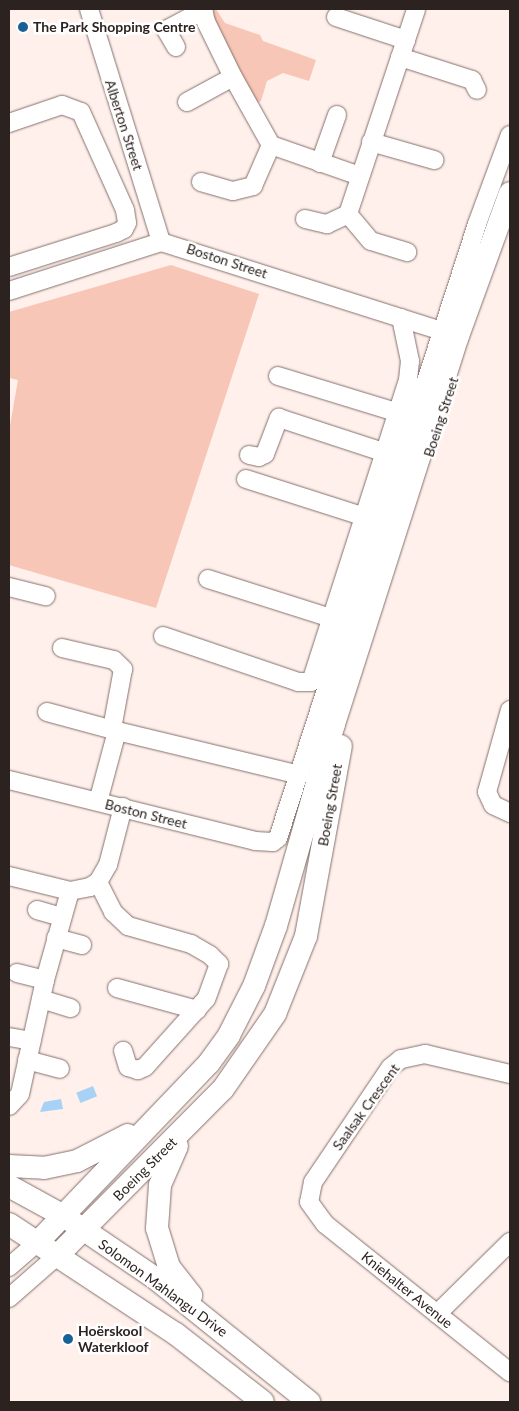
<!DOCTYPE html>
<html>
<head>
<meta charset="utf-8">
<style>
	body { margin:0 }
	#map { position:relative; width:519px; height:1411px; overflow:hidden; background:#fff0ec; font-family:Lato,sans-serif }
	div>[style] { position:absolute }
	.green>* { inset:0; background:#f7c6b6 }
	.water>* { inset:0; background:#a7d1f5; transform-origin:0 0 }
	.roads { filter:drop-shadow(0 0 1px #84706a) drop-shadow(0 0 1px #84706a) }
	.minor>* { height:18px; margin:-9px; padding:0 9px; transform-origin:9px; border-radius:9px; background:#fff }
	.major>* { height:22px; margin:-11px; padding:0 11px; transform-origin:11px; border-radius:11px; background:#fff }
	.dots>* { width:14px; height:14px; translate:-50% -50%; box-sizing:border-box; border:2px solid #fff; border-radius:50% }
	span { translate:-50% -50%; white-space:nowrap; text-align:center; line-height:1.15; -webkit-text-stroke:5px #fff; paint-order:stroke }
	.poi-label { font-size:14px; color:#2c2320; font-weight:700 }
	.left { translate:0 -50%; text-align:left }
	.street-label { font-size:14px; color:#2c2320 }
	.frame { position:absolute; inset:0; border:10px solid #2c2320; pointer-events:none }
</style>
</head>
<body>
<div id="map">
	<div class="green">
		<i style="clip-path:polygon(210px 9px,216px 9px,225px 23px,260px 35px,263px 41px,316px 60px,309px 81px,283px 73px,267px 81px,261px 101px,255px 104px)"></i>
		<i style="clip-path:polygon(171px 265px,259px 294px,156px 608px,9px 565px,9px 431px,18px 380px,9px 378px,9px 312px)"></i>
	</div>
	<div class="water">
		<i style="left:93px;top:1086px;width:11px;height:18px;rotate:68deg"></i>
		<i style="clip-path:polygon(61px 1099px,63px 1109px,40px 1112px,44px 1102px)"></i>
	</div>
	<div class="roads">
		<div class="minor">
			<i style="left:89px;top:9px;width:244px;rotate:72.8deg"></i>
			<i style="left:203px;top:9px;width:13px;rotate:77deg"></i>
			<i style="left:206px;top:22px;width:61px;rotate:63.9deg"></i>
			<i style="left:233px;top:77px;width:78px;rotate:60.8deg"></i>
			<i style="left:271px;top:145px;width:94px;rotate:19.2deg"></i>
			<i style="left:336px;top:17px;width:74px;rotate:18.2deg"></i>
			<i style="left:176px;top:47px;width:20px;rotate:-120deg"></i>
			<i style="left:166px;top:30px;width:32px;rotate:-28deg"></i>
			<i style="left:194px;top:15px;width:10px;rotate:-6deg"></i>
			<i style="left:400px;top:57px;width:76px;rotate:17.7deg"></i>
			<i style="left:472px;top:80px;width:11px;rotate:63deg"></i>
			<i style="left:187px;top:102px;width:52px;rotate:-28.5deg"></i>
			<i style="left:9px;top:123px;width:56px;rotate:-18.8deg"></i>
			<i style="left:62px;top:105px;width:20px;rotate:20deg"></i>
			<i style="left:81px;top:112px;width:107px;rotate:65.8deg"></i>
			<i style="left:125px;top:210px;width:13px;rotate:81deg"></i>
			<i style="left:127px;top:223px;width:7px;rotate:117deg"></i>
			<i style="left:124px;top:229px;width:9px;rotate:153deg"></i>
			<i style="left:116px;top:233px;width:112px;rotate:162.4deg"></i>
			<i style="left:371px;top:142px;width:66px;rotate:15.9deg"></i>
			<i style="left:320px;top:163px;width:51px;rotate:-70.5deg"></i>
			<i style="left:201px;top:182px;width:33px;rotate:16deg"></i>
			<i style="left:233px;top:191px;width:21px;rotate:-14deg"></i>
			<i style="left:253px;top:186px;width:45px;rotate:-66.3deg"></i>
			<i style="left:348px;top:214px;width:35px;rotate:50deg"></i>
			<i style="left:371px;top:241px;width:38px;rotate:17deg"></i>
			<i style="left:305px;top:219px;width:23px;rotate:13deg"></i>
			<i style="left:327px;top:224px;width:23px;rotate:-25deg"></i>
			<i style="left:348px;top:214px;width:216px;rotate:-71.6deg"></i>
			<i style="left:9px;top:291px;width:160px;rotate:-17.9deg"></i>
			<i style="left:161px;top:242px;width:297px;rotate:17.6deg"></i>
			<i style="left:278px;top:376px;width:127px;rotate:17deg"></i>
			<i style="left:249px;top:455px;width:10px;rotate:11deg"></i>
			<i style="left:259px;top:457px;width:7px;rotate:-27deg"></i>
			<i style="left:265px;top:454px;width:39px;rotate:-69deg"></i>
			<i style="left:279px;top:418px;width:113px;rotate:18.1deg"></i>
			<i style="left:246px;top:479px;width:125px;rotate:17.7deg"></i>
			<i style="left:208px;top:579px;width:129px;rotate:17.6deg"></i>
			<i style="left:9px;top:587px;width:38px;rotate:14deg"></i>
			<i style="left:163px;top:636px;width:143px;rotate:18.8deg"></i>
			<i style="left:298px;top:682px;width:13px"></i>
			<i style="left:311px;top:682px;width:317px;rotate:-72.2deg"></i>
			<i style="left:408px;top:380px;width:19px;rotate:-84deg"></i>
			<i style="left:410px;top:361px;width:44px;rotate:-101.8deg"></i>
			<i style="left:62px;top:648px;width:53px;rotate:13deg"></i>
			<i style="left:114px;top:660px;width:13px;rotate:45deg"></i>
			<i style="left:123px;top:669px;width:61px;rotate:100.4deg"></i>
			<i style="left:510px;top:710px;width:85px;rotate:105.7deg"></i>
			<i style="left:487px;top:792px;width:14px;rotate:65deg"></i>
			<i style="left:493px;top:805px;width:19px;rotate:25deg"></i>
			<i style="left:47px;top:712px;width:73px;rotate:15.2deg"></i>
			<i style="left:117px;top:731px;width:73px;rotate:105deg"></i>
			<i style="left:117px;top:731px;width:188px;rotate:13.5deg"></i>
			<i style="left:9px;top:780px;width:253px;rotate:13.9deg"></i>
			<i style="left:255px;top:841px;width:18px;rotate:3deg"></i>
			<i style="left:273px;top:842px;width:6px;rotate:-39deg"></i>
			<i style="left:278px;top:838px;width:645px;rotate:-72.04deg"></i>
			<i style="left:477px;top:224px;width:95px;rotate:-69.7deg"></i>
			<i style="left:9px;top:876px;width:63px;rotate:13.8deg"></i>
			<i style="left:70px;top:891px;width:20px;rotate:-11deg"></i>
			<i style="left:90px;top:887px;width:9px;rotate:-32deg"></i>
			<i style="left:98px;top:882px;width:20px;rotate:-60deg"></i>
			<i style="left:108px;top:865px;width:60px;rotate:-75.5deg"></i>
			<i style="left:98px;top:882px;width:34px;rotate:63deg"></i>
			<i style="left:113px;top:912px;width:21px;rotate:43deg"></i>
			<i style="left:128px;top:926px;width:66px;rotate:15.9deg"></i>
			<i style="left:191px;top:944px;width:22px;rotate:30deg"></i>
			<i style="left:210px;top:955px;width:13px;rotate:45deg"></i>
			<i style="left:219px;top:964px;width:37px;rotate:110deg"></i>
			<i style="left:206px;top:999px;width:91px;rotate:131.9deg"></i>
			<i style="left:145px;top:1067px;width:8px;rotate:157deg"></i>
			<i style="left:138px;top:1070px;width:10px;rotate:-163deg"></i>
			<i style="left:128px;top:1067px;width:17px;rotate:-107deg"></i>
			<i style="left:37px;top:910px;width:26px;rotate:16deg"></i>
			<i style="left:56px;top:938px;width:27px;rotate:15deg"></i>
			<i style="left:17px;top:973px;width:29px;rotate:14deg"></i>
			<i style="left:117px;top:988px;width:83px;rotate:15.4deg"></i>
			<i style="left:41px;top:999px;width:31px;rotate:17deg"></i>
			<i style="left:9px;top:1037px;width:23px;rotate:10deg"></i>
			<i style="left:27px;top:1060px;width:34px;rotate:15deg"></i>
			<i style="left:510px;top:1074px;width:87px;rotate:-166.8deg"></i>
			<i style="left:425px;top:1054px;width:25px;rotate:168deg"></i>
			<i style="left:401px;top:1059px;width:14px;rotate:141deg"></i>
			<i style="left:390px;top:1068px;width:138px;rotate:124deg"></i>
			<i style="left:313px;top:1182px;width:20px;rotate:101deg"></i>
			<i style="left:309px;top:1202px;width:27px;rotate:54deg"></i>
			<i style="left:325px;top:1224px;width:237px;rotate:38.7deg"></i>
			<i style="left:9px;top:1106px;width:16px;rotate:-47deg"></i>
			<i style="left:20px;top:1094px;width:117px;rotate:-77.6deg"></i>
			<i style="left:45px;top:980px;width:92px;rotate:-74.3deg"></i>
			<i style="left:9px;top:1267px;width:37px;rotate:-41deg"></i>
			<i style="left:9px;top:1298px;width:64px;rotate:-41.2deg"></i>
			<i style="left:437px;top:1314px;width:103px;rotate:-44.6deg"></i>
		</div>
		<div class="major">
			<i style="left:177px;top:1146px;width:43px;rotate:113.6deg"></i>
			<i style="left:160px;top:1185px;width:43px;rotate:94deg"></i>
			<i style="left:157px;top:1228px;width:41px;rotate:72.9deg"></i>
			<i style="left:169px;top:1267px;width:36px;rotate:52deg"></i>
			<i style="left:9px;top:1166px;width:35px;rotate:3deg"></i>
			<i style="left:44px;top:1168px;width:34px;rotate:-12deg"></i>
			<i style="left:77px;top:1161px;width:57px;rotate:-27deg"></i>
			<i style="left:9px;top:1186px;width:60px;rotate:28.7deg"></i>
			<i style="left:62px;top:1215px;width:112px;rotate:34.1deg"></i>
			<i style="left:155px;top:1278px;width:198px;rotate:38.8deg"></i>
			<i style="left:9px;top:1224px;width:200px;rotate:33.4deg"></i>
			<i style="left:176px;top:1334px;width:110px;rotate:38deg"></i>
			<i style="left:37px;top:1243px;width:249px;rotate:-46.3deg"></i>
			<i style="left:209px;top:1063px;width:34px;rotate:-54deg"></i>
			<i style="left:229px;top:1035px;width:55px;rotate:-63deg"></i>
			<i style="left:254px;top:986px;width:64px;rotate:-69.9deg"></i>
			<i style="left:276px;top:926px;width:210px;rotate:-74deg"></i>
			<i style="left:334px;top:724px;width:407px;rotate:-72.3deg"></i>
			<i style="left:458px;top:336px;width:152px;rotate:-70deg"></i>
			<i style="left:57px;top:1256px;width:235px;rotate:-45.2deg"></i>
			<i style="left:223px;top:1089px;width:91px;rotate:-55.3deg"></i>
			<i style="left:275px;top:1014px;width:84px;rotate:-68.3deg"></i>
			<i style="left:306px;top:936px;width:193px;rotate:-79.6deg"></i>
		</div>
	</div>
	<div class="dots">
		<i style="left:23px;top:27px;background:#186195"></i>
		<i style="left:68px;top:1339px;background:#186195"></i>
	</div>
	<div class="poi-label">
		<span class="left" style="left:33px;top:27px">The Park Shopping Centre</span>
		<span class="left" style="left:78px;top:1339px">Hoërskool<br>Waterkloof</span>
	</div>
	<div class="street-label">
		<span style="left:124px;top:125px;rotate:72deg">Alberton Street</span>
		<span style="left:227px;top:261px;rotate:18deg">Boston Street</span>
		<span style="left:441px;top:417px;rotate:-72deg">Boeing Street</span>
		<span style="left:330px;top:805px;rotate:-80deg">Boeing Street</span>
		<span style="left:146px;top:814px;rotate:14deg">Boston Street</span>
		<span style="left:366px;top:1107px;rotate:-54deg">Saalsak Crescent</span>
		<span style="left:145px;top:1169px;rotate:-45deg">Boeing Street</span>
		<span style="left:163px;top:1288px;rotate:36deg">Solomon Mahlangu Drive</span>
		<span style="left:407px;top:1290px;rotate:39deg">Kniehalter Avenue</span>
	</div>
	<div class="frame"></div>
</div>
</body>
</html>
